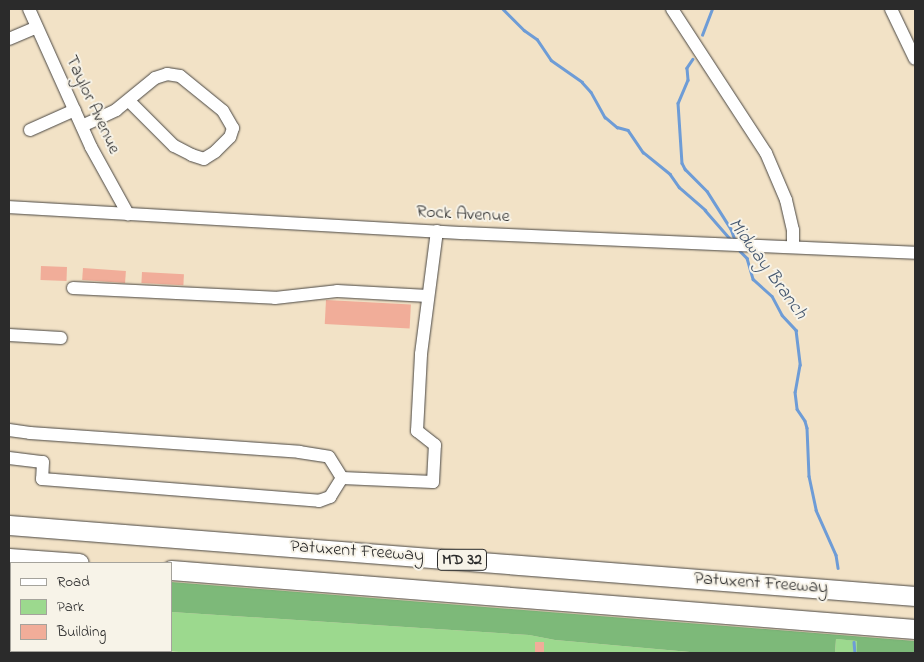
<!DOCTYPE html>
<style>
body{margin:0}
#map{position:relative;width:924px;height:662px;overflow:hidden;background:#f2e2c6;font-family:"Indie Flower",sans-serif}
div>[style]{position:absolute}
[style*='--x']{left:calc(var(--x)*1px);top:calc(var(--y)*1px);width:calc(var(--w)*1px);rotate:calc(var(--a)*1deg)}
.green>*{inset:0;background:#9cd98e}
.forest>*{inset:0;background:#7db979}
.stream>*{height:2.5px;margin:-1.25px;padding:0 1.25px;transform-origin:1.25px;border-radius:1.25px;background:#6e9cd6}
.building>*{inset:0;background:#f1ad99;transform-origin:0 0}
.roads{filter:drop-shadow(0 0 1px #494642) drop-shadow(0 0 1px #494642)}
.minor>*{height:12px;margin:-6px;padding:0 6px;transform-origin:6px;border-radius:6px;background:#fff}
.highway>*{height:19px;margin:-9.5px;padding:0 9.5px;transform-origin:9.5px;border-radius:9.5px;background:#fff}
span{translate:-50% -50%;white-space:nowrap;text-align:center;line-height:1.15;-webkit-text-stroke:4px #f7f3e8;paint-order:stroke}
.shield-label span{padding:1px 4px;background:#f7f3e8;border:1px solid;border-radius:4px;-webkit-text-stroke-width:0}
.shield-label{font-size:16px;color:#2b2b2b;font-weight:700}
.street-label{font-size:18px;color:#2b2b2b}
.water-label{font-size:19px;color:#46586f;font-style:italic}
.frame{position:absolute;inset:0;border:10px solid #2b2b2b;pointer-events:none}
.legend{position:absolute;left:10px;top:562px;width:162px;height:90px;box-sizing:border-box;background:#f7f3e8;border:1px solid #a5a39c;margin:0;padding:6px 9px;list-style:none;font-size:15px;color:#2b2b2b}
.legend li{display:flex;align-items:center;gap:10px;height:25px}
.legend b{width:25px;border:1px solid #a5a39c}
</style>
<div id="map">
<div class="green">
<i style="clip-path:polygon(171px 612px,529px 635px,555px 640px,701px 653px,196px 653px,162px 651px,9px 653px,9px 641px,11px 651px,171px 651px)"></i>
<i style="clip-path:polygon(836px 639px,858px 641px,857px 653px,835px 653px)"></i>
</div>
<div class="forest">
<i style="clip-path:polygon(171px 582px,915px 641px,915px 653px,857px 653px,857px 641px,836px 639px,835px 653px,701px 653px,555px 640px,529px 635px,171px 612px)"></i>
<i style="clip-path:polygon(9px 640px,11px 640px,11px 651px,196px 653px,9px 653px)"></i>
</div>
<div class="stream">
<i style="--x:503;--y:9;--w:30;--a:45"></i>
<i style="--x:524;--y:30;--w:16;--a:35"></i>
<i style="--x:537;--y:39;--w:25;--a:56"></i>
<i style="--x:551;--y:60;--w:38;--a:35"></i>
<i style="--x:582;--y:82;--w:13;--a:48"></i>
<i style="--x:591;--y:92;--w:29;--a:61"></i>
<i style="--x:605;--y:117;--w:16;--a:40"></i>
<i style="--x:617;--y:127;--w:11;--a:15"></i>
<i style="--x:628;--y:130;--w:27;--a:56"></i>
<i style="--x:643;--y:152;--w:35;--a:39"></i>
<i style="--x:670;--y:174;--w:16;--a:55"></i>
<i style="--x:679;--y:187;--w:35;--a:41"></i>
<i style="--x:705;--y:210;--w:41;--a:48.9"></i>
<i style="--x:702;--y:35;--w:28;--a:-69"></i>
<i style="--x:693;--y:59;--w:11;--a:124"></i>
<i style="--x:687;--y:68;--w:12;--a:85"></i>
<i style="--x:688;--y:80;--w:25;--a:113"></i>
<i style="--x:678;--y:103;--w:60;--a:86.2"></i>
<i style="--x:682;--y:163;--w:7;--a:63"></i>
<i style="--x:685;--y:169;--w:31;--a:45"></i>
<i style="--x:707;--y:191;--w:45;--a:57.7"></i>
<i style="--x:731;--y:229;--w:12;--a:70"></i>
<i style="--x:740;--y:251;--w:10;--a:45"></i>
<i style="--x:747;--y:258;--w:22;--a:74"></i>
<i style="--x:753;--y:279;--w:25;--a:42"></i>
<i style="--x:772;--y:296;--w:21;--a:62"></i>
<i style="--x:782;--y:315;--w:21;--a:47"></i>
<i style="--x:796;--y:330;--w:35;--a:83"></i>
<i style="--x:800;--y:365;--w:27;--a:100"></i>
<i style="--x:795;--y:392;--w:17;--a:83"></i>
<i style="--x:797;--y:409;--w:14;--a:56"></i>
<i style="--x:805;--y:421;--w:7;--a:74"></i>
<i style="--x:807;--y:428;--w:48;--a:87.6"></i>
<i style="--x:809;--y:476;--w:35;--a:78"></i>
<i style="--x:816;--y:510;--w:49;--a:66"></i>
<i style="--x:836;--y:555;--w:13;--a:81"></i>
<i style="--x:854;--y:642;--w:11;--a:85"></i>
</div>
<div class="building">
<i style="left:41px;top:266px;width:26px;height:14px;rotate:2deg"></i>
<i style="left:83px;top:268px;width:43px;height:12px;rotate:4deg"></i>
<i style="left:142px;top:272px;width:42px;height:11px;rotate:3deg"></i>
<i style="left:326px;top:300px;width:85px;height:24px;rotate:3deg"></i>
<i style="left:535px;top:642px;width:9px;height:11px"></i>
</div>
<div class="roads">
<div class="minor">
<i style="--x:29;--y:9;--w:151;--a:65.8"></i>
<i style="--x:91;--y:147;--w:77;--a:61.1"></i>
<i style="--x:672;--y:9;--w:172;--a:56.9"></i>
<i style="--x:766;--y:153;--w:51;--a:66.9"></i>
<i style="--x:786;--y:200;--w:31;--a:77"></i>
<i style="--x:793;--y:230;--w:17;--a:90"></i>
<i style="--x:891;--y:9;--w:55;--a:64.4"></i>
<i style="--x:9;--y:39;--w:30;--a:-23"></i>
<i style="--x:82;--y:126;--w:38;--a:-25"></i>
<i style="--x:116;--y:110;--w:50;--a:-39.4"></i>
<i style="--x:155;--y:78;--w:13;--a:-18"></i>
<i style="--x:167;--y:74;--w:13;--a:9"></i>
<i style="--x:180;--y:76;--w:55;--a:39.1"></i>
<i style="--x:223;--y:111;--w:20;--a:60"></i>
<i style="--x:233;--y:128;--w:9;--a:108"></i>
<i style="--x:230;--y:137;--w:21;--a:135"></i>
<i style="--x:215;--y:152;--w:13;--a:148"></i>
<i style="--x:204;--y:159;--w:13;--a:-162"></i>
<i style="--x:192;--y:155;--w:20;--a:-153"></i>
<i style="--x:174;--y:146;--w:64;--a:-135"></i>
<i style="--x:30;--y:130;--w:49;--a:-24"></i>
<i style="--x:9;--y:207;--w:455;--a:3.3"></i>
<i style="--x:463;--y:233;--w:452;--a:2.5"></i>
<i style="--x:73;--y:288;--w:202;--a:2.8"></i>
<i style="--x:275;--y:298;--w:62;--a:-6.4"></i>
<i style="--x:337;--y:291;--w:91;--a:3.1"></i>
<i style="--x:9;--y:335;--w:52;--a:3.3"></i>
<i style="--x:9;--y:430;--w:21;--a:8"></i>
<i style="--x:30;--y:433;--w:270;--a:4"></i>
<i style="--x:299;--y:452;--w:30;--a:9"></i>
<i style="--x:329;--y:457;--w:25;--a:58"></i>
<i style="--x:9;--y:458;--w:34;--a:7"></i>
<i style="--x:43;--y:462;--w:17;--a:93"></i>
<i style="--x:42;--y:479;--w:278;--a:4.5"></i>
<i style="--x:319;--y:501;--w:12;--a:-20"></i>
<i style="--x:330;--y:497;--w:22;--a:-58"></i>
<i style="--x:342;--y:478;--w:91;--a:2.5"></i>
<i style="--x:433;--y:482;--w:37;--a:-87"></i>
<i style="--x:435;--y:445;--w:23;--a:-142"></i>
<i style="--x:417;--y:431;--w:77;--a:-87"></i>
<i style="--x:421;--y:354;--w:124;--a:-82.6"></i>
</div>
<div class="highway">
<i style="--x:9;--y:525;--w:909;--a:4.48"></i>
<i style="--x:9;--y:558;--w:70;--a:4.1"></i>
<i style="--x:171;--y:570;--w:746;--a:4.53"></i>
</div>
</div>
<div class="shield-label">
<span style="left:462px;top:560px">MD 32</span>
</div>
<div class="street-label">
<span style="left:92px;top:105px;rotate:65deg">Taylor Avenue</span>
<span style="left:463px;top:215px;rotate:3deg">Rock Avenue</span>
<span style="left:357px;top:552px;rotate:4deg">Patuxent Freeway</span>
<span style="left:761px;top:584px;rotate:4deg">Patuxent Freeway</span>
</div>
<div class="water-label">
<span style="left:767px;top:269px;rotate:54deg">Midway Branch</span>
</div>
<div class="frame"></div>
<ul class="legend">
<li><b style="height:6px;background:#fff"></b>Road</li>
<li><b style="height:14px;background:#9cd98e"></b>Park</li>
<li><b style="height:14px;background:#f1ad99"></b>Building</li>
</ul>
</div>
